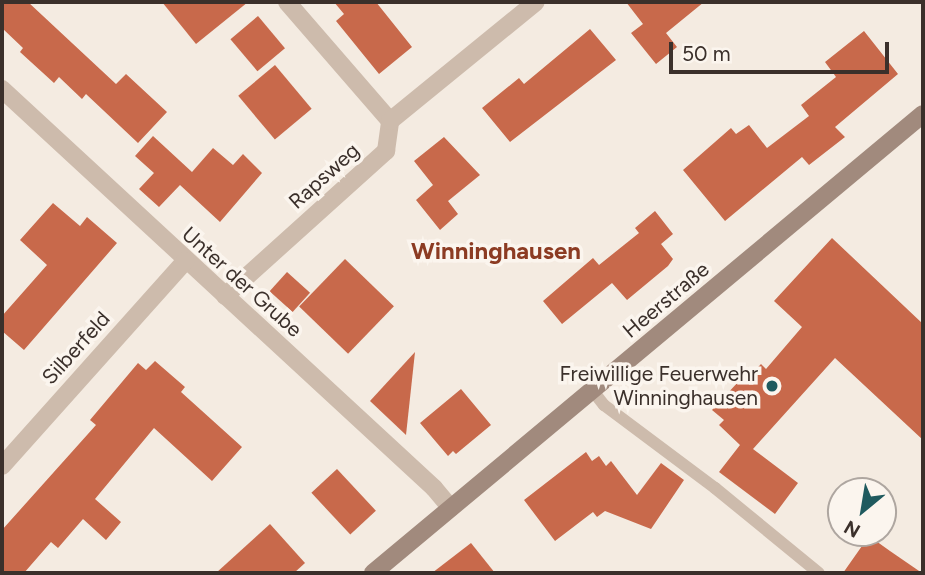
<!DOCTYPE html>
<meta charset="utf-8">
<style>
body{margin:0}
#map{position:relative;width:925px;height:575px;overflow:hidden;background:#f4ebe1;font-family:Figtree,sans-serif}
div>[style]{position:absolute}
[style*='--x']{left:calc(var(--x)*1px);top:calc(var(--y)*1px);width:calc(var(--w)*1px);rotate:calc(var(--a)*1deg)}
.building>*{inset:0;background:#c8694b;transform-origin:0 0}
.lane>*{height:12px;margin:-6px;padding:0 6px;transform-origin:6px;border-radius:6px;background:#cdbbac}
.street>*{height:18px;margin:-9px;padding:0 9px;transform-origin:9px;border-radius:9px;background:#cdbbac}
.secondary>*{height:18px;margin:-9px;padding:0 9px;transform-origin:9px;border-radius:9px;background:#a18a7d}
.dots>*{width:19px;height:19px;translate:-50% -50%;box-sizing:border-box;border:4px solid #fbf5ee;border-radius:50%}
span{translate:-50% -50%;white-space:nowrap;text-align:center;line-height:1.15;-webkit-text-stroke:7px #fbf5ee;paint-order:stroke}
.street-label{font-size:21px;color:#3b302b}
.poi-label{font-size:21px;color:#3b302b}
.right{translate:-100% -50%;text-align:right}
.quarter-label{font-size:24px;color:#8c3b22;font-weight:700}
.frame{position:absolute;inset:0;border:4px solid #3b302b;pointer-events:none}
.north{position:absolute;left:827px;top:477px;width:70px;height:70px;box-sizing:border-box;background:#fbf5ee;border:2px solid #aea6a0;border-radius:50%;rotate:210deg;font-size:19px;font-weight:700;line-height:28px;text-align:center;color:#3b302b}
.north::after{content:'';display:block;margin:auto;width:24px;height:32px;background:#1f5a5e;clip-path:polygon(50% 0,100% 100%,50% 72%,0 100%)}
.scale{position:absolute;left:669px;top:42px;width:220px;height:32px;box-sizing:border-box;border:4px solid #3b302b;border-top:0;padding-left:9px;font-size:21px;line-height:24px;white-space:nowrap;color:#3b302b;-webkit-text-stroke:5px #fbf5ee;paint-order:stroke}
</style>
<div id="map">
<div class="building">
<i style="clip-path:polygon(2px 2px,28px 2px,116px 84px,126px 74px,167px 112px,138px 143px,86px 94px,82px 99px,59px 77px,54px 83px,20px 52px,23px 48px,2px 28px)"></i>
<i style="clip-path:polygon(162px 2px,248px 2px,196px 44px)"></i>
<i style="clip-path:polygon(334px 2px,376px 2px,412px 47px,379px 74px,336px 21px,344px 14px)"></i>
<i style="clip-path:polygon(626px 2px,704px 2px,666px 33px,677px 47px,656px 64px,631px 33px,643px 24px)"></i>
<i style="left:258px;top:16px;width:42px;height:36px;rotate:50deg"></i>
<i style="clip-path:polygon(590px 29px,616px 60px,510px 142px,482px 108px,519px 78px,524px 84px)"></i>
<i style="clip-path:polygon(864px 31px,898px 74px,835px 127px,845px 137px,809px 165px,802px 157px,725px 221px,683px 170px,731px 128px,736px 134px,749px 125px,767px 148px,809px 116px,801px 105px,836px 77px,825px 62px)"></i>
<i style="left:275px;top:65px;width:57px;height:48px;rotate:50deg"></i>
<i style="clip-path:polygon(153px 136px,192px 172px,213px 148px,233px 165px,243px 154px,262px 173px,220px 222px,180px 185px,159px 207px,139px 189px,154px 173px,135px 156px)"></i>
<i style="clip-path:polygon(444px 137px,480px 175px,448px 201px,458px 214px,440px 230px,416px 200px,433px 185px,414px 161px)"></i>
<i style="clip-path:polygon(53px 203px,80px 226px,87px 217px,117px 243px,24px 350px,2px 331px,2px 316px,47px 265px,20px 240px)"></i>
<i style="clip-path:polygon(655px 211px,673px 234px,661px 244px,673px 259px,668px 266px,627px 300px,612px 283px,562px 324px,543px 301px,593px 258px,599px 265px,639px 233px,635px 228px)"></i>
<i style="clip-path:polygon(832px 238px,923px 324px,923px 440px,835px 358px,753px 449px,798px 483px,775px 514px,719px 472px,740px 445px,719px 425px,724px 420px,712px 410px,739px 381px,742px 384px,761px 364px,766px 369px,802px 327px,774px 301px)"></i>
<i style="left:345px;top:259px;width:68px;height:66px;rotate:44deg"></i>
<i style="left:287px;top:272px;width:31px;height:26px;rotate:42deg"></i>
<i style="clip-path:polygon(415px 352px,406px 435px,370px 401px)"></i>
<i style="clip-path:polygon(155px 361px,185px 387px,181px 392px,242px 447px,212px 481px,154px 428px,95px 499px,121px 522px,106px 540px,83px 519px,58px 548px,51px 542px,24px 573px,2px 573px,2px 530px,96px 425px,90px 420px,138px 363px,146px 370px)"></i>
<i style="clip-path:polygon(461px 389px,491px 425px,456px 454px,453px 451px,448px 456px,420px 423px)"></i>
<i style="clip-path:polygon(586px 452px,592px 461px,599px 456px,606px 466px,611px 461px,637px 495px,661px 463px,684px 480px,651px 529px,605px 511px,597px 517px,593px 512px,555px 541px,524px 500px)"></i>
<i style="left:337px;top:469px;width:57px;height:35px;rotate:47deg"></i>
<i style="clip-path:polygon(270px 524px,305px 563px,294px 573px,216px 573px)"></i>
<i style="clip-path:polygon(869px 536px,890px 551px,922px 573px,843px 573px)"></i>
<i style="clip-path:polygon(471px 543px,495px 573px,432px 573px)"></i>
</div>
<div class="lane">
<i style="--x:593;--y:391;--w:18;--a:52"></i>
<i style="--x:604;--y:405;--w:139;--a:36.8"></i>
<i style="--x:715;--y:488;--w:134;--a:39.3"></i>
</div>
<div class="street">
<i style="--x:287;--y:2;--w:157;--a:49.1"></i>
<i style="--x:2;--y:89;--w:588;--a:42.73"></i>
<i style="--x:434;--y:488;--w:26;--a:50"></i>
<i style="--x:225;--y:296;--w:217;--a:-42"></i>
<i style="--x:386;--y:151;--w:30;--a:-82"></i>
<i style="--x:390;--y:121;--w:188;--a:-39.2"></i>
<i style="--x:2;--y:466;--w:275;--a:-48.2"></i>
</div>
<div class="secondary">
<i style="--x:373;--y:573;--w:716;--a:-39.85"></i>
</div>
<div class="dots">
<i style="left:772px;top:386px;background:#1f5a5e"></i>
</div>
<div class="street-label">
<span style="left:324px;top:176px;rotate:-42deg">Rapsweg</span>
<span style="left:242px;top:282px;rotate:42deg">Unter der Grube</span>
<span style="left:666px;top:300px;rotate:-40deg">Heerstraße</span>
<span style="left:76px;top:348px;rotate:-48deg">Silberfeld</span>
</div>
<div class="poi-label">
<span class="right" style="left:758px;top:386px">Freiwillige Feuerwehr<br>Winninghausen</span>
</div>
<div class="quarter-label">
<span style="left:496px;top:251px">Winninghausen</span>
</div>
<div class="frame"></div>
<div class="north">N</div>
<div class="scale">50 m</div>
</div>
